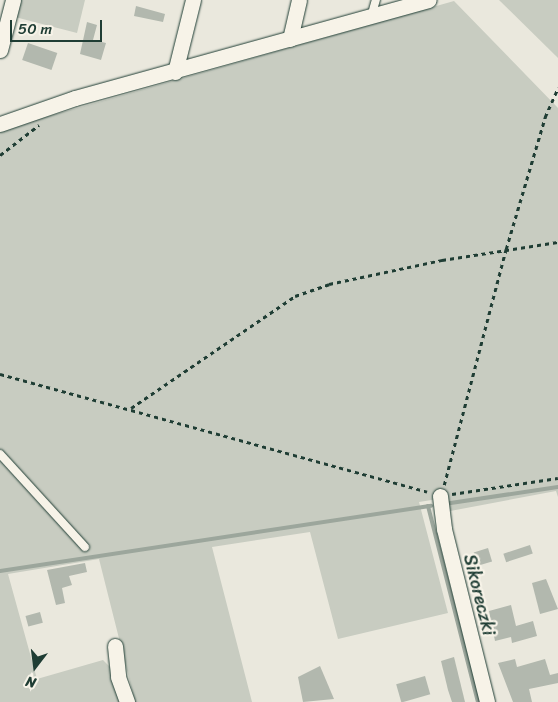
<!DOCTYPE html>
<style>
body{margin:0}
#map{position:relative;width:558px;height:702px;overflow:hidden;background:#eae8dd;font-family:Sriracha,sans-serif}
div>[style]{position:absolute}
[style*='--x']{left:calc(var(--x)*1px);top:calc(var(--y)*1px);width:calc(var(--w)*1px);rotate:calc(var(--a)*1deg)}
.green>*{inset:0;background:#c8ccc1}
.stream>*{height:4px;margin:-2px;padding:0 2px;transform-origin:2px;border-radius:2px;background:#9ca69c}
.building>*{inset:0;background:#b2b8ae;transform-origin:0 0}
.path>*{height:2.5px;margin-top:-1.25px;transform-origin:0;background:repeating-linear-gradient(90deg,#1f3d34 0 4px,transparent 0 8px)}
.roads{filter:drop-shadow(0 0 1px #1f3d34) drop-shadow(0 0 1px #1f3d34)}
.service>*{height:8px;margin:-4px;padding:0 4px;transform-origin:4px;border-radius:4px;background:#f7f3e8}
.minor>*{height:15px;margin:-7.5px;padding:0 7.5px;transform-origin:7.5px;border-radius:7.5px;background:#f7f3e8}
span{translate:-50% -50%;white-space:nowrap;text-align:center;line-height:1.15;-webkit-text-stroke:4.5px #f7f3e8;paint-order:stroke}
.street-label{font-size:18px;color:#1f3d34}
.north{position:absolute;left:10px;top:642px;width:50px;height:50px;-webkit-text-stroke:4px #f7f3e8;paint-order:stroke;rotate:195deg;font-size:14px;font-weight:700;line-height:20px;text-align:center;color:#1f3d34}
.north::after{content:'';display:block;margin:auto;width:18px;height:22px;background:#1f3d34;clip-path:polygon(50% 0,100% 100%,50% 72%,0 100%)}
.scale{position:absolute;left:10px;top:20px;width:92px;height:22px;box-sizing:border-box;border:2px solid #1f3d34;border-top:0;padding-left:6px;font-size:15px;line-height:18px;white-space:nowrap;color:#1f3d34;-webkit-text-stroke:4px #f7f3e8;paint-order:stroke}
</style>
<div id="map">
<div class="green">
<i style="clip-path:polygon(20px 0,85px 0,77px 33px,15px 17px)"></i>
<i style="clip-path:polygon(499px 0,558px 0,558px 58px)"></i>
<i style="clip-path:polygon(454px 1px,558px 108px,558px 497px,556px 491px,445px 512px,444px 498px,419px 502px,448px 613px,338px 639px,310px 532px,212px 547px,252px 702px,135px 702px,99px 559px,8px 574px,37px 679px,103px 660px,110px 667px,122px 702px,0 702px,0 130px)"></i>
</div>
<div class="stream">
<i style="--x:444;--y:504;--w:115;--a:-8.5"></i>
<i style="--x:428;--y:506;--w:202;--a:75.7"></i>
<i style="--x:0;--y:571;--w:436;--a:-8.6"></i>
</div>
<div class="building">
<i style="clip-path:polygon(136px 6px,165px 14px,163px 22px,134px 16px)"></i>
<i style="clip-path:polygon(87px 22px,97px 25px,93px 40px,106px 43px,101px 60px,80px 54px)"></i>
<i style="left:28px;top:43px;width:31px;height:18px;rotate:19deg"></i>
<i style="left:530px;top:545px;width:9px;height:28px;rotate:72deg"></i>
<i style="left:488px;top:548px;width:14px;height:15px;rotate:73deg"></i>
<i style="clip-path:polygon(85px 563px,87px 572px,69px 576px,72px 585px,62px 588px,65px 603px,56px 605px,47px 570px)"></i>
<i style="clip-path:polygon(546px 579px,558px 609px,540px 614px,532px 583px)"></i>
<i style="clip-path:polygon(511px 605px,516px 626px,533px 621px,537px 636px,512px 643px,511px 637px,495px 641px,489px 611px)"></i>
<i style="left:40px;top:612px;width:11px;height:15px;rotate:75deg"></i>
<i style="clip-path:polygon(454px 657px,465px 702px,452px 702px,448px 690px,441px 661px)"></i>
<i style="clip-path:polygon(515px 659px,517px 667px,545px 659px,550px 675px,558px 673px,558px 683px,529px 689px,532px 702px,513px 702px,498px 663px)"></i>
<i style="clip-path:polygon(320px 666px,334px 699px,303px 702px,298px 677px)"></i>
<i style="left:425px;top:676px;width:19px;height:30px;rotate:74deg"></i>
</div>
<div class="path">
<i style="--x:0;--y:155;--w:49;--a:-37.6"></i>
<i style="--x:0;--y:374;--w:443;--a:15.4"></i>
<i style="--x:131;--y:408;--w:199;--a:-34.3"></i>
<i style="--x:295;--y:296;--w:36;--a:-19"></i>
<i style="--x:329;--y:284;--w:116;--a:-12"></i>
<i style="--x:442;--y:260;--w:117;--a:-8.8"></i>
<i style="--x:444;--y:485;--w:244;--a:-75.3"></i>
<i style="--x:506;--y:249;--w:138;--a:-73.5"></i>
<i style="--x:545;--y:117;--w:32;--a:-66"></i>
<i style="--x:452;--y:494;--w:107;--a:-8.6"></i>
</div>
<div class="roads">
<div class="service">
<i style="--x:371;--y:17;--w:18;--a:-74"></i>
<i style="--x:0;--y:454;--w:126;--a:47.6"></i>
</div>
<div class="minor">
<i style="--x:290;--y:39;--w:40;--a:-77"></i>
<i style="--x:0;--y:50;--w:52;--a:-75.4"></i>
<i style="--x:175;--y:72;--w:74;--a:-76"></i>
<i style="--x:0;--y:124;--w:79;--a:-19.1"></i>
<i style="--x:75;--y:98;--w:367;--a:-15.5"></i>
<i style="--x:440;--y:496;--w:33;--a:83"></i>
<i style="--x:444;--y:529;--w:178;--a:76"></i>
<i style="--x:115;--y:646;--w:31;--a:84"></i>
<i style="--x:118;--y:677;--w:27;--a:70"></i>
</div>
</div>
<div class="street-label">
<span style="left:479px;top:595px;rotate:76deg">Sikoreczki</span>
</div>
<div class="north">N</div>
<div class="scale">50 m</div>
</div>
